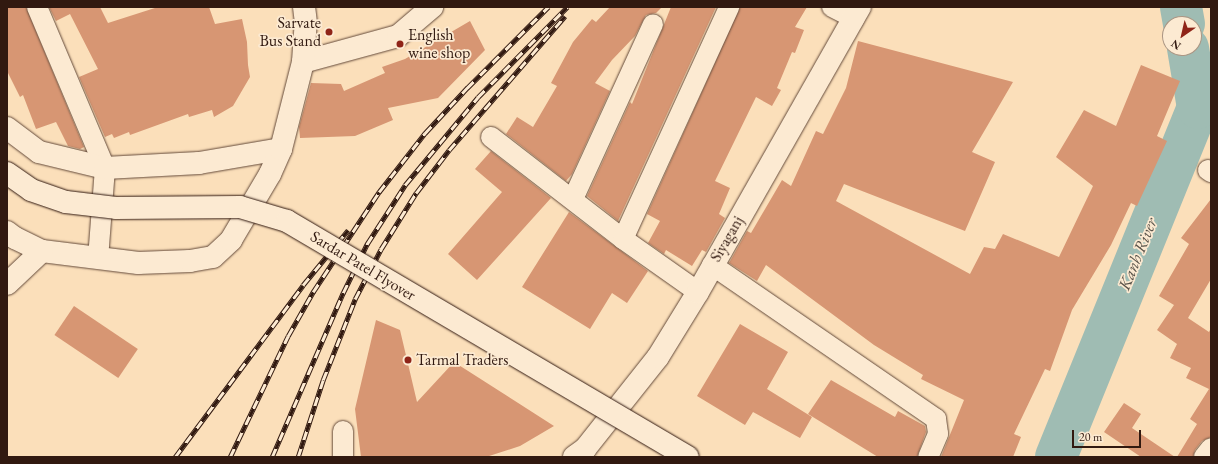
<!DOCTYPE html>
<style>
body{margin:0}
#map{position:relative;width:1218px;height:464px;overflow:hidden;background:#fbdfba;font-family:"EB Garamond",serif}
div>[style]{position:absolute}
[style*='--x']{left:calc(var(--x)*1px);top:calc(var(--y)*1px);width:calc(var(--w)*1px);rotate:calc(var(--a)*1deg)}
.river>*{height:42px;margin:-21px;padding:0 21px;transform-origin:21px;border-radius:21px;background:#9fbcb3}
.building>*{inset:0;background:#d79673;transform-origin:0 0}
.roads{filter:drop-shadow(0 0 1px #644a3a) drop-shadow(0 0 1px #644a3a)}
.street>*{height:20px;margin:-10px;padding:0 10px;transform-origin:10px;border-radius:10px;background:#fcead2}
.secondary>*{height:22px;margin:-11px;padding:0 11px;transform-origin:11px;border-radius:11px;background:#fcead2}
.rail>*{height:4.5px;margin-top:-2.25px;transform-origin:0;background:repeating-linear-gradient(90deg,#fcead2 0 9px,#311910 0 18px);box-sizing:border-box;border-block:1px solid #311910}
.bridges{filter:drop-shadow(0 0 1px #311910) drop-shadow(0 0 1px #311910)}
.secondary-bridge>*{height:22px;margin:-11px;padding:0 11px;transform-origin:11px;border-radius:11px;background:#fcead2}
.dots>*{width:11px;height:11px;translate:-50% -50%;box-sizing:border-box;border:2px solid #fcead2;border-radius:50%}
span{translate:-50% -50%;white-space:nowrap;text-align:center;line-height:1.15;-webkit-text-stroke:3.5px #fcead2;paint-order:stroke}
.poi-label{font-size:16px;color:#311910}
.right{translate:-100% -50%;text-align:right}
.left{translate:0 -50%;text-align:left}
.street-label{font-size:16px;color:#311910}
.water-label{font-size:17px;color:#585249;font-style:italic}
.frame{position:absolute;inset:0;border:8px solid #311910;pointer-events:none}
.north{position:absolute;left:1162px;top:16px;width:40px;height:40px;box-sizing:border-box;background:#fcead2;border:1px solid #ab9684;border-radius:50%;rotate:214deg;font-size:11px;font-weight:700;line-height:16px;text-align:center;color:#311910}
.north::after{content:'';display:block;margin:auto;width:14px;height:18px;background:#8f2418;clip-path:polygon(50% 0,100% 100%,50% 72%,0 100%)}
.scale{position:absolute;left:1072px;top:430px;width:69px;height:18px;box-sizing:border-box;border:2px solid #311910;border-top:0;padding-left:5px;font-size:12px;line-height:14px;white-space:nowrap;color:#311910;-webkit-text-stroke:3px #fcead2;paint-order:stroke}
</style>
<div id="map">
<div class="river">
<i style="--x:1181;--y:7;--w:17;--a:80"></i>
<i style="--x:1056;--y:457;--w:377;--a:-67.9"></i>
<i style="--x:1198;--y:108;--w:61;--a:-99.5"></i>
</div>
<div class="building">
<i style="clip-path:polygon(7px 7px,26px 7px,84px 147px,80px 149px,68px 146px,56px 122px,36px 129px,23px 95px,20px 97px,7px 71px)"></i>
<i style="clip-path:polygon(49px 7px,100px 7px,108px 23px,158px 7px,209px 7px,215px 24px,242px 19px,247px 42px,248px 65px,250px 77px,233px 106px,214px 117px,212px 110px,189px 117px,188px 114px,130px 135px,129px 132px,114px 138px,112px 134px,105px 137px,79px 77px,98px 69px,70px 14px,56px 21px)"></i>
<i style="clip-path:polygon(610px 7px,662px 7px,656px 13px,646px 15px,635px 36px,612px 60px,595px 83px,610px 91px,572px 174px,566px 181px,506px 134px,517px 117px,533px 127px,557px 86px,551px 83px,573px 42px,592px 19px,596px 22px)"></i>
<i style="clip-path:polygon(671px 7px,716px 7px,618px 221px,587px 196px,630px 102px,632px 104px)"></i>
<i style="clip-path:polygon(740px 7px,807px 7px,795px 27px,804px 30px,795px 53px,792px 52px,777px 88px,781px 90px,772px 106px,756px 97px,715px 181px,730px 188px,719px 214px,725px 218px,706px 252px,702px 250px,692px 266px,666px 250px,664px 254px,648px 243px,660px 221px,647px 214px)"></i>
<i style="clip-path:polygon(470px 21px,485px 50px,438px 98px,388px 108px,393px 120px,355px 136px,300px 138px,299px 127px,311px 83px,341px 84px,344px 91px,385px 73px,382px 67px,405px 59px)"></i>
<i style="clip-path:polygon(858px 41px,1013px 82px,972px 152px,995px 162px,965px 231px,844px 184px,836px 201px,970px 274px,984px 247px,995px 249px,1003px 234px,1059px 257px,1093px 186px,1056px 157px,1084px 110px,1116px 126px,1141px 65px,1180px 81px,1157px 136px,1167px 141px,1137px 206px,1131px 203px,1111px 245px,1072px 310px,1050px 371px,1045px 369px,1014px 434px,1021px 437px,1013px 457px,941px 457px,964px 400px,921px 379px,923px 375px,874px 345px,766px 265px,757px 281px,729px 263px,747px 231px,751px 233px,782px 180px,791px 186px,816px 131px,823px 134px,846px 88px)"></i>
<i style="clip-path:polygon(491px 151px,551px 198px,477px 280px,448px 254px,502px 192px,475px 169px)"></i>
<i style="clip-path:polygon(1211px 199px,1211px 279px,1188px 318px,1209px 332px,1211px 328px,1211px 437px,1202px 441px,1195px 450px,1193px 457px,1177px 457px,1197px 424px,1190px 419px,1209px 389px,1186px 378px,1191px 368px,1170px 358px,1177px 344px,1157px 330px,1174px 305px,1159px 296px,1189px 244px,1181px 238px)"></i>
<i style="clip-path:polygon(569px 212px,648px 271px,627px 303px,612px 293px,590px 329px,522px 287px)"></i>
<i style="left:74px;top:306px;width:77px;height:35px;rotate:34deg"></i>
<i style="clip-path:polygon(376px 320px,400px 330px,417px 402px,454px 362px,554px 426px,520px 446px,486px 457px,361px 457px,355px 409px)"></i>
<i style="clip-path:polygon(740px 324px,788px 352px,767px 389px,812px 417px,800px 438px,753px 412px,745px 425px,697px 396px)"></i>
<i style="clip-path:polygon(831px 380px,895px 417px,898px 411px,925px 426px,926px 432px,917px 457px,878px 457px,808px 414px)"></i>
<i style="clip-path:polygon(1124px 403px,1141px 414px,1132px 428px,1175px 457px,1141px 457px,1104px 432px)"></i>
</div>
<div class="roads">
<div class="street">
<i style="--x:37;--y:7;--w:175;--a:67.1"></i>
<i style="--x:105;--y:168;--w:90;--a:94.4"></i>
<i style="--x:832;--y:7;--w:25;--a:27"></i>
<i style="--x:491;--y:137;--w:167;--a:37.7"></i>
<i style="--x:623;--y:239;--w:92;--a:35.2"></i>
<i style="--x:1208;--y:170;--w:4;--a:34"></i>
<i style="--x:573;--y:199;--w:192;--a:-65.4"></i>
<i style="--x:623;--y:239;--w:255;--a:-65.4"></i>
<i style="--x:712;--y:265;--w:272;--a:34.5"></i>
<i style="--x:936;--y:419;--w:15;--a:82"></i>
<i style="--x:938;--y:434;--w:25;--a:113"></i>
<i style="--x:343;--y:431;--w:26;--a:90"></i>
<i style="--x:1204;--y:457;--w:11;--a:-52"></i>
</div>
<div class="secondary">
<i style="--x:303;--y:62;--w:98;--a:-15.3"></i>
<i style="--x:398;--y:36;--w:45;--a:-40.5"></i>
<i style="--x:7;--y:128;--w:40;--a:37"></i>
<i style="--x:39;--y:152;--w:68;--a:13.6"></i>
<i style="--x:105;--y:168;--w:94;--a:-3"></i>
<i style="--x:199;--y:163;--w:83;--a:-9.7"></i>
<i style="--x:7;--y:232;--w:10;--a:37"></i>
<i style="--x:15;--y:238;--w:30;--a:26"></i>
<i style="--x:42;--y:251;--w:97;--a:7.1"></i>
<i style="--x:138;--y:263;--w:52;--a:-2.2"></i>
<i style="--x:190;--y:261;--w:23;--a:-10"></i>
<i style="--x:213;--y:257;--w:25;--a:-43"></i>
<i style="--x:231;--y:240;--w:77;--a:-59.4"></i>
<i style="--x:270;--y:174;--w:27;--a:-66"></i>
<i style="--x:281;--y:149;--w:90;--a:-75.8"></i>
<i style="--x:303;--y:62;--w:39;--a:-86"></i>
<i style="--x:306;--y:23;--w:16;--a:-97"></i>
<i style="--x:7;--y:284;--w:48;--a:-43.3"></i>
<i style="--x:574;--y:457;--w:14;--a:-36"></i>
<i style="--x:585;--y:449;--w:117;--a:-51.6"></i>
<i style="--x:658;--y:357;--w:76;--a:-58.4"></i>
<i style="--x:698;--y:292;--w:328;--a:-60.4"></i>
</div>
</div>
<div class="rail">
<i style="--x:175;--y:457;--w:214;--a:-53.3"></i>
<i style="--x:303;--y:285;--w:71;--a:-50.7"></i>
<i style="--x:230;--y:457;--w:134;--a:-64.4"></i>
<i style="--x:288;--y:336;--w:51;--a:-60.4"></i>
<i style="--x:313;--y:292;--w:120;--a:-56.6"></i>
<i style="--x:379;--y:192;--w:75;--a:-52.1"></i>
<i style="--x:425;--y:133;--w:62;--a:-47"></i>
<i style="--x:467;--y:88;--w:115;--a:-45"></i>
<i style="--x:272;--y:457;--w:179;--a:-66.6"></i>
<i style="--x:343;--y:293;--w:55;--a:-63.9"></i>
<i style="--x:367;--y:244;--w:70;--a:-57.2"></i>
<i style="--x:405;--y:185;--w:114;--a:-50.3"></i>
<i style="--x:478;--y:97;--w:127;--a:-45.3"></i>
<i style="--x:298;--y:457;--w:81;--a:-72"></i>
<i style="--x:323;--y:380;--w:87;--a:-68.4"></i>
<i style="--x:355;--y:299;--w:56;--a:-62.5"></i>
<i style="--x:381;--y:249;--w:66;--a:-58"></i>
<i style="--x:416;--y:193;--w:54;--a:-52.5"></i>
<i style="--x:449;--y:150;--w:177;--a:-49.1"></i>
</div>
<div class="bridges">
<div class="secondary-bridge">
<i style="--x:7;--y:173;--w:29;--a:35"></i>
<i style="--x:31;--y:190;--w:37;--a:19"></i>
<i style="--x:66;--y:202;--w:50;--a:6.8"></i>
<i style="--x:116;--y:208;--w:124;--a:-0.5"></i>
<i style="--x:240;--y:207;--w:49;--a:16.6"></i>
<i style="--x:287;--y:221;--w:465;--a:30.5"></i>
</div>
</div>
<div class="dots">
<i style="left:329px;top:32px;background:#8f2418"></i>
<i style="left:400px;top:44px;background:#8f2418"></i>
<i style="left:408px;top:360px;background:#8f2418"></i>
</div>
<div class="poi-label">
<span class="right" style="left:321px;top:32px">Sarvate<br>Bus Stand</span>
<span class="left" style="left:408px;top:44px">English<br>wine shop</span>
<span class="left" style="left:416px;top:360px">Tarmal Traders</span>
</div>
<div class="street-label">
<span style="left:727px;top:239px;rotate:-60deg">Siyaganj</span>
<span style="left:363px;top:266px;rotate:31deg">Sardar Patel Flyover</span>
</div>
<div class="water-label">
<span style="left:1138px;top:254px;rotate:-68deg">Kanh River</span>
</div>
<div class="frame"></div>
<div class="north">N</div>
<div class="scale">20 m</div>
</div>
